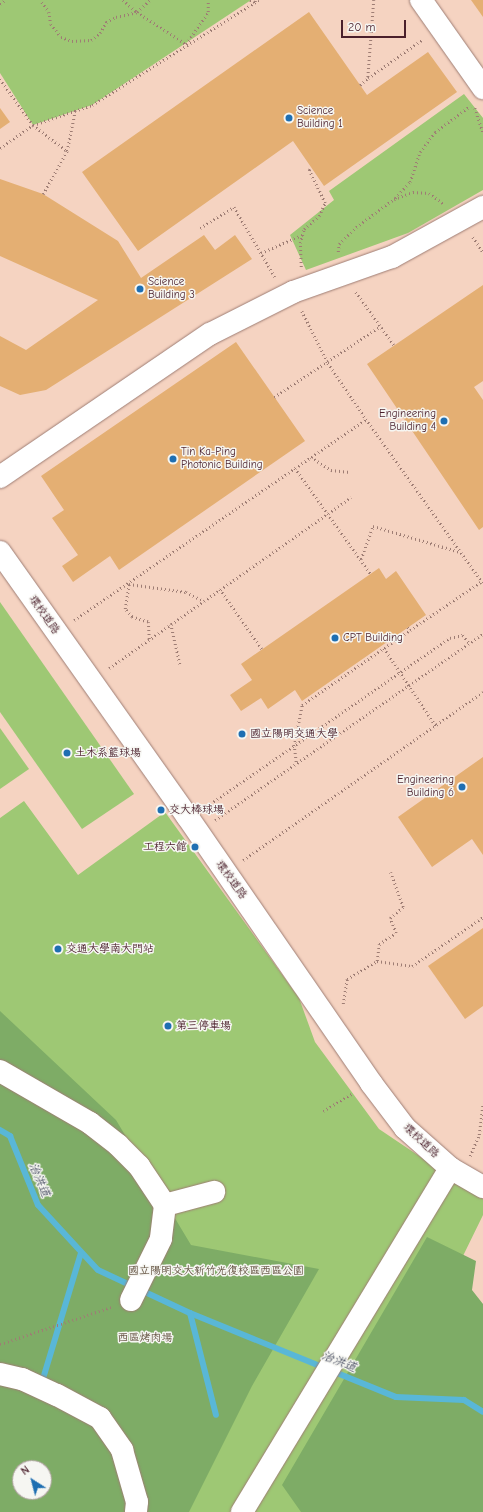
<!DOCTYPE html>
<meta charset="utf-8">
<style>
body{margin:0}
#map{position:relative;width:483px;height:1512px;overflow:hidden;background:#f3dbbc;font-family:"Comic Neue","LXGW WenKai TC",sans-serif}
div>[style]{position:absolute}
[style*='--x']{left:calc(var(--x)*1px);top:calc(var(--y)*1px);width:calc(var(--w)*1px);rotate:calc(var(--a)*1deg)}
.built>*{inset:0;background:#f5d3c1}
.green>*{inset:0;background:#9ec874}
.forest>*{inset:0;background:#7eac66}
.stream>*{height:6px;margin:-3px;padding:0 3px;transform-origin:3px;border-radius:3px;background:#59b7d7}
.building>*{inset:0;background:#e4af73}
.path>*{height:2.5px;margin-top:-1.25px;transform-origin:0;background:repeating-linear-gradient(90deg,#9e7d74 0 1px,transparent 0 4px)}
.roads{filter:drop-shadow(0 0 1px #9e7d74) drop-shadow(0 0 1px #9e7d74)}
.minor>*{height:22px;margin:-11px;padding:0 11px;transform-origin:11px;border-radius:11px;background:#fff}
.dots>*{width:11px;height:11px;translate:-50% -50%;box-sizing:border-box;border:2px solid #f6f6f2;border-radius:50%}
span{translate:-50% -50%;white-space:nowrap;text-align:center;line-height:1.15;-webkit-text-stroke:3px #f6f6f2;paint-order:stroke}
.poi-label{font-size:11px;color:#4a1f2b}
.left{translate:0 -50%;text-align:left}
.right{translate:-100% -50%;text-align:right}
.street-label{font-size:11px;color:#4a1f2b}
.park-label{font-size:11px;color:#635241}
.water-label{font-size:12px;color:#4f5467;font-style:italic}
.north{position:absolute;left:12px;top:1460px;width:40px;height:40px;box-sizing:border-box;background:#f6f6f2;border:1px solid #b1a0a2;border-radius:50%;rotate:324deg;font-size:11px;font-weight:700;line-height:16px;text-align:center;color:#4a1f2b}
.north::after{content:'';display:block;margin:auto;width:14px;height:18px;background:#1f6fb2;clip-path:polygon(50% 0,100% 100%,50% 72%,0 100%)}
.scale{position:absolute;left:341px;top:20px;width:65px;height:18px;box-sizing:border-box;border:2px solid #4a1f2b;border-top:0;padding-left:5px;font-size:12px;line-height:14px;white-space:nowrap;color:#4a1f2b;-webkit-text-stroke:3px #f6f6f2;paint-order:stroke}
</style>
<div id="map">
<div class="built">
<i style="clip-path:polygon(evenodd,0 0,483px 0,483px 1512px,0 1512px,0 0,20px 1468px,44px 1468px,44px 1492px,20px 1492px,20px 1468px)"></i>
</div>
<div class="green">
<i style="clip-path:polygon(0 0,251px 0,92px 105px,33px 125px,0 73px)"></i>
<i style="clip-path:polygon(464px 94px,483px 118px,483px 190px,408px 233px,306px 270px,290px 235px,334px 200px,329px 191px)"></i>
<i style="clip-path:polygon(0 602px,134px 794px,82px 829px,0 712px)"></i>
<i style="clip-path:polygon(0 728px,29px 769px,0 789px)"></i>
<i style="clip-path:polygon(evenodd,24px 801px,78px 875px,165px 812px,299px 998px,315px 1042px,379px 1129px,483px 1199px,483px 1215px,338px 1512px,0 1512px,0 818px,24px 801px,20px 1468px,44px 1468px,44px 1492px,20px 1492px,20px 1468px)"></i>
</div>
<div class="forest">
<i style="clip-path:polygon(evenodd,0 1011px,116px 1120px,191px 1245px,319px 1269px,252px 1386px,189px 1512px,0 1512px,0 1011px,20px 1468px,44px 1468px,44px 1492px,20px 1492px,20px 1468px)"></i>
<i style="clip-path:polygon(427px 1237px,476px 1261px,472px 1290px,483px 1304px,483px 1512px,301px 1512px,282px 1485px)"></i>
</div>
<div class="stream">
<i style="--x:0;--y:1130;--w:12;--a:31"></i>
<i style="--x:10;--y:1136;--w:74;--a:67.9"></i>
<i style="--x:38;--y:1205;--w:88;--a:47.3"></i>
<i style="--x:98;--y:1270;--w:102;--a:25.1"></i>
<i style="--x:190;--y:1313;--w:222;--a:22.2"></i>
<i style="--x:396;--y:1397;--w:68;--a:2.5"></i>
<i style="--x:464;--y:1400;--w:22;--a:32"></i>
<i style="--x:190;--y:1313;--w:105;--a:75.7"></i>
<i style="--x:42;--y:1382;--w:135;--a:-73.2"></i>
</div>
<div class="building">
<i style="clip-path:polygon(471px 0,483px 0,483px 17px)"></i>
<i style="clip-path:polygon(309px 12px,367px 95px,428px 52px,457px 92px,324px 186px,293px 141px,138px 251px,82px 172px)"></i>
<i style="clip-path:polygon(0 108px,10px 122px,0 129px)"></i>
<i style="clip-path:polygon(0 179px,43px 194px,118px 241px,141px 278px,204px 235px,215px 250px,235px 235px,252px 259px,46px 390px,20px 395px,0 386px,0 336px,26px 350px,98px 300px,0 256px)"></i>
<i style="clip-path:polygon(483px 285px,483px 381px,474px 387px,483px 400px,483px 527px,479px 530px,367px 364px)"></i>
<i style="clip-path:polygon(236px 342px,305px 441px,119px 570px,110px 556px,73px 582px,62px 566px,78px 555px,52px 518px,64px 510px,41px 476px)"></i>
<i style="clip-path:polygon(379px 568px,386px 579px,396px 571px,426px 615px,302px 701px,295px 690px,268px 709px,261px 698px,241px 711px,230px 695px,252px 680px,241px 664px)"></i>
<i style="clip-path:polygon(483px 757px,483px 855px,472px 839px,432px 867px,398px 817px)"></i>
<i style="clip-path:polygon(483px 928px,483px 1006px,465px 1019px,428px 966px)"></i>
</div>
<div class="path">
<i style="--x:123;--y:0;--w:18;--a:41"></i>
<i style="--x:137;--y:12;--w:59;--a:33.1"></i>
<i style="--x:186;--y:44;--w:39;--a:-55"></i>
<i style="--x:208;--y:12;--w:12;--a:-90"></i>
<i style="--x:250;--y:0;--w:5;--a:22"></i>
<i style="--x:255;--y:2;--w:2;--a:-90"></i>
<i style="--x:374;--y:0;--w:78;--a:94.4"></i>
<i style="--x:368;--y:78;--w:67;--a:-35.3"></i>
<i style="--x:42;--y:2;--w:12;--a:55"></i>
<i style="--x:49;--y:12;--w:12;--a:81"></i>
<i style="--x:51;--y:24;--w:16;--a:52"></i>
<i style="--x:61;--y:37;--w:12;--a:20"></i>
<i style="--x:72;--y:41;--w:19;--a:-3"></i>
<i style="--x:91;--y:40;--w:11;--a:-38"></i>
<i style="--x:100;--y:33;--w:13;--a:-61"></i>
<i style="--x:106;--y:22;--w:11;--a:-27"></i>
<i style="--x:116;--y:17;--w:22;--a:-13"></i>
<i style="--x:137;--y:12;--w:18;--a:-43"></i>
<i style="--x:0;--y:4;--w:6;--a:-39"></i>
<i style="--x:0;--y:79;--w:57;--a:54.3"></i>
<i style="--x:33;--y:125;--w:43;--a:37.4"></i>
<i style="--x:360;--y:85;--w:11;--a:-41"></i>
<i style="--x:475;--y:108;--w:25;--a:72"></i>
<i style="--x:0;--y:148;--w:40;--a:-34.9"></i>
<i style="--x:33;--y:125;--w:62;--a:-18.7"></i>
<i style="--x:92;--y:105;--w:197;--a:-32.2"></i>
<i style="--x:43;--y:194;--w:49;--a:-60.8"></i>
<i style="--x:67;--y:151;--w:41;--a:-78.7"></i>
<i style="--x:395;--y:198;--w:22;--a:-47"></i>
<i style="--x:410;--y:182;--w:32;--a:-72"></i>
<i style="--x:420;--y:152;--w:25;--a:-53"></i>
<i style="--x:435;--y:132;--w:44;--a:-36.6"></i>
<i style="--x:200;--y:228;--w:40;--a:-32"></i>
<i style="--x:234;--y:207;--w:81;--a:59.6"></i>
<i style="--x:473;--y:237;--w:18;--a:56"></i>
<i style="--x:338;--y:252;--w:8;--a:-83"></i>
<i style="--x:339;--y:244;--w:24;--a:-45"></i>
<i style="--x:356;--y:227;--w:47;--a:-36.4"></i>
<i style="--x:394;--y:199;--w:20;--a:-20"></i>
<i style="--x:413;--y:192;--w:16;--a:4"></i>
<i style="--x:429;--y:193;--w:19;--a:36"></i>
<i style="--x:261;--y:253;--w:45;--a:-23.7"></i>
<i style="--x:301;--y:267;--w:24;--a:-92"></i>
<i style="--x:300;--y:243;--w:15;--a:-74"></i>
<i style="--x:304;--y:229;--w:20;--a:-41"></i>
<i style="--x:319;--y:216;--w:14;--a:-65"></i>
<i style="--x:325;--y:203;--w:37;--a:-116"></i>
<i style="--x:309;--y:170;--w:3;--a:-45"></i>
<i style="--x:356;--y:292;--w:65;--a:54.4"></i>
<i style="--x:302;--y:311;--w:58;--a:63.4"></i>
<i style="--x:328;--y:363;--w:68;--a:55.8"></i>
<i style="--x:274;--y:397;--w:128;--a:-33.6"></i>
<i style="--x:311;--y:457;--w:24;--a:33"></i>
<i style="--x:331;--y:470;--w:19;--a:6"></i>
<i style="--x:295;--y:468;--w:130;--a:54.4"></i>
<i style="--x:361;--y:559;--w:35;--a:-70"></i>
<i style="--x:373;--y:526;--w:91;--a:16.6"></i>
<i style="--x:220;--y:589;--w:73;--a:55"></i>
<i style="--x:74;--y:620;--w:354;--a:-34.5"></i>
<i style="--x:366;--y:419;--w:201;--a:54.5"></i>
<i style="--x:171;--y:624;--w:41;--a:77.3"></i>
<i style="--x:408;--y:627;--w:4;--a:56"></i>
<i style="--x:410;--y:630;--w:87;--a:-34.2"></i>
<i style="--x:149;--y:639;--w:17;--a:-93"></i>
<i style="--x:148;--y:622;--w:17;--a:-163"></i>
<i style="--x:132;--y:617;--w:11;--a:-131"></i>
<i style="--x:125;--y:609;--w:25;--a:-81"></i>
<i style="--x:129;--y:584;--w:58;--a:8"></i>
<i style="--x:186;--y:592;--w:20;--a:27"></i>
<i style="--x:384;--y:648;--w:94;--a:56.3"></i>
<i style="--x:109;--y:668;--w:296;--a:-35.2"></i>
<i style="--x:296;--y:762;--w:16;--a:-97"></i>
<i style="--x:294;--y:746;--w:42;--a:-79"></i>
<i style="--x:302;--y:705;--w:131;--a:-34.8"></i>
<i style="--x:207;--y:806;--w:295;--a:-34.7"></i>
<i style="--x:450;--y:638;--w:13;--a:-13"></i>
<i style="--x:463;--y:635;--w:10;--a:53"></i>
<i style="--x:215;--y:820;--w:326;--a:-34.8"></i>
<i style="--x:243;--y:860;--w:293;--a:-35"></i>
<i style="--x:377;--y:961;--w:35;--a:8"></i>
<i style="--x:412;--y:966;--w:86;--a:-34.6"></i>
<i style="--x:343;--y:1004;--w:25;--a:-81"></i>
<i style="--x:347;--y:979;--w:35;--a:-31"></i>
<i style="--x:377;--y:961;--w:17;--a:-83"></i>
<i style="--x:379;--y:944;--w:20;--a:-33"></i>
<i style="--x:396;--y:933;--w:16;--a:-112"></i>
<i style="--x:390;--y:918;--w:17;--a:-40"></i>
<i style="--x:403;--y:907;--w:37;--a:-110"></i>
<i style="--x:323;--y:1111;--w:35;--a:-31"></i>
<i style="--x:470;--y:1156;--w:23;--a:-67"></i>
<i style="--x:479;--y:1135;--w:31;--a:-83"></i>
<i style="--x:0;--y:1344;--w:117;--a:-18.4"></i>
</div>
<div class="roads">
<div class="minor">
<i style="--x:421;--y:0;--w:108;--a:54.8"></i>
<i style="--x:0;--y:477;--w:254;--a:-34.3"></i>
<i style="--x:210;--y:334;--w:93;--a:-26.8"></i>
<i style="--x:293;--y:292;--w:105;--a:-19.5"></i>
<i style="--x:392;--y:257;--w:104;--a:-28.8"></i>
<i style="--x:0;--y:552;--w:324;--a:54.7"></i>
<i style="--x:187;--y:816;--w:324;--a:55.4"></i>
<i style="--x:371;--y:1083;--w:56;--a:52.9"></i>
<i style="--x:405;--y:1128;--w:60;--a:41.6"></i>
<i style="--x:450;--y:1168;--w:38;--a:30"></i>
<i style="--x:0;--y:1071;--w:104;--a:30"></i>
<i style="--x:90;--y:1123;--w:36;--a:38"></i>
<i style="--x:118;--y:1145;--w:30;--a:45"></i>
<i style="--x:139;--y:1166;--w:47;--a:56.3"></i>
<i style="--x:165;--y:1205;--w:34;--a:97"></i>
<i style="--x:161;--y:1239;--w:68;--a:116.2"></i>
<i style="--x:165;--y:1205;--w:51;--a:-14.9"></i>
<i style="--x:0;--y:1374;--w:23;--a:13"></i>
<i style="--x:22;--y:1379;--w:38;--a:25"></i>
<i style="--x:57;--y:1395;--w:49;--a:28.1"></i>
<i style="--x:100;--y:1418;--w:39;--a:55"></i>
<i style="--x:122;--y:1450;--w:54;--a:73.9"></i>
<i style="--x:137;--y:1502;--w:10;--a:96"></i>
<i style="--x:242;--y:1512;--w:402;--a:-58.8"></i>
</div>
</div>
<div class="dots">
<i style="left:289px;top:118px;background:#1f6fb2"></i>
<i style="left:140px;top:289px;background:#1f6fb2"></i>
<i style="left:444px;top:421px;background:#1f6fb2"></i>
<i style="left:173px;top:459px;background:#1f6fb2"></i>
<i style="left:335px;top:638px;background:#1f6fb2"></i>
<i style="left:242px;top:734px;background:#1f6fb2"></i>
<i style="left:67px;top:753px;background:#1f6fb2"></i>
<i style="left:462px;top:787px;background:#1f6fb2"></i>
<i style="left:161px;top:810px;background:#1f6fb2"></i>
<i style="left:195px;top:847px;background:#1f6fb2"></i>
<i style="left:58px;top:949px;background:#1f6fb2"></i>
<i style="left:168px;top:1026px;background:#1f6fb2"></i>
</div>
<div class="poi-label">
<span class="left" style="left:297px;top:118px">Science<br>Building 1</span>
<span class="left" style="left:148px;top:289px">Science<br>Building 3</span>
<span class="right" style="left:436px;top:421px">Engineering<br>Building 4</span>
<span class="left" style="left:181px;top:459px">Tin Ka-Ping<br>Photonic Building</span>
<span class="left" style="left:343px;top:638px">CPT Building</span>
<span class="left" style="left:250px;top:734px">國立陽明交通大學</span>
<span class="left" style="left:75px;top:753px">土木系籃球場</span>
<span class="right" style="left:454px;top:787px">Engineering<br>Building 6</span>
<span class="left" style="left:169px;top:810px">交大棒球場</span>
<span class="right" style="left:187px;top:847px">工程六館</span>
<span class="left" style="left:66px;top:949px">交通大學南大門站</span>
<span class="left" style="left:176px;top:1026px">第三停車場</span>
</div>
<div class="street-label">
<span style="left:44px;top:615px;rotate:55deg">環校道路</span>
<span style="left:231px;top:880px;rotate:54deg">環校道路</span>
<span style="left:421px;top:1141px;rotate:43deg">環校道路</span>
</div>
<div class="park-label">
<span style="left:216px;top:1271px">國立陽明交大新竹光復校區西區公園</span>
<span style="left:145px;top:1338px">西區烤肉場</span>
</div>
<div class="water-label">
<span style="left:39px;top:1180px;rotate:67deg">治洪道</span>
<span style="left:339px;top:1362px;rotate:22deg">治洪道</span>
</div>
<div class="north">N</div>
<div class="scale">20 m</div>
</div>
